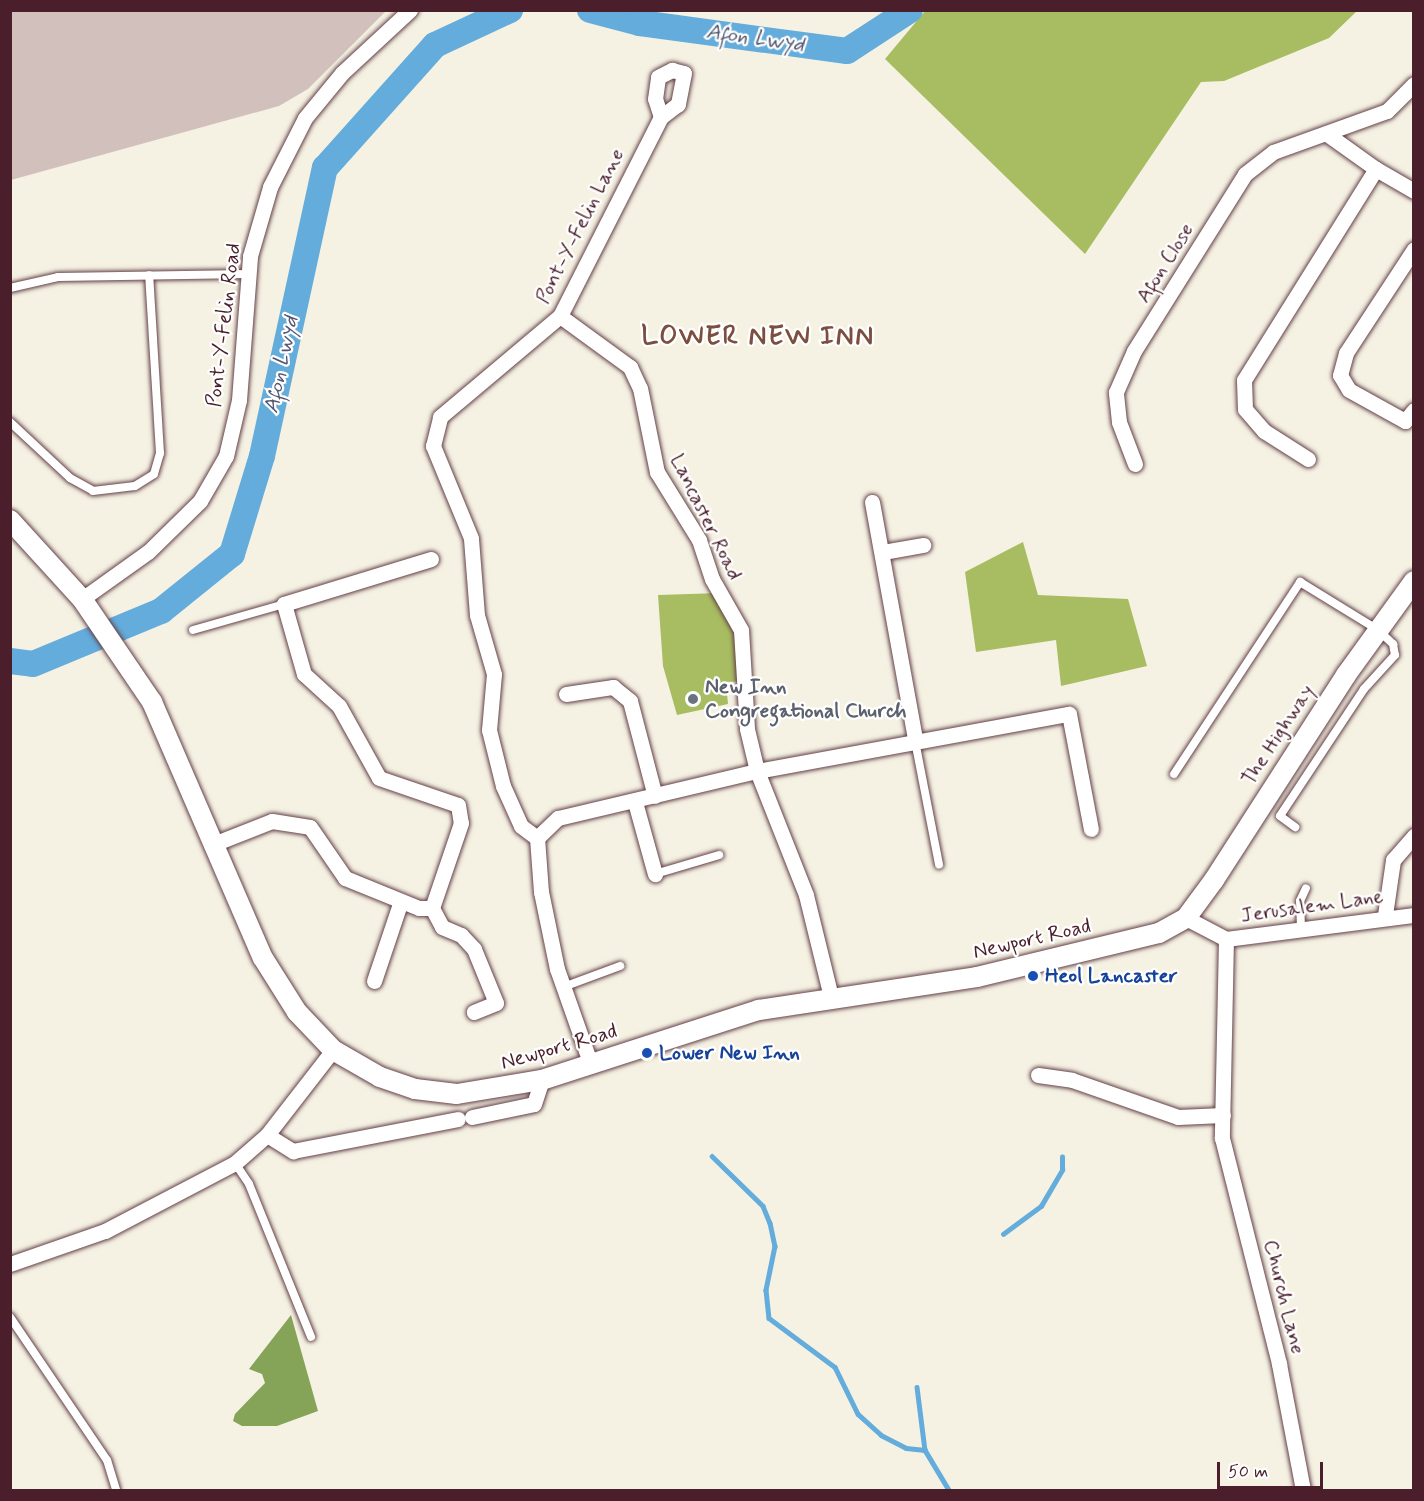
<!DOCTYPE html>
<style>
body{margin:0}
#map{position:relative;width:1424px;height:1501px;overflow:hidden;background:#f5f2e3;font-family:Mynerve,sans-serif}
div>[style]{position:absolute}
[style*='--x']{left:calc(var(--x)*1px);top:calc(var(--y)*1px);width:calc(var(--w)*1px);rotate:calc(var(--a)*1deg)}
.industrial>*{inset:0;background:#d1c0bc}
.green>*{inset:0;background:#a8bd62}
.forest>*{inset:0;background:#86a458}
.stream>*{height:4.5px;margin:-2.25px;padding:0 2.25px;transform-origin:2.25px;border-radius:2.25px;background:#63acdb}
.river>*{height:26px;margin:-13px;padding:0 13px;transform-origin:13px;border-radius:13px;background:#63acdb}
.roads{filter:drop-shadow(0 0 2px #643f47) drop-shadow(0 0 2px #643f47)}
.service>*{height:8px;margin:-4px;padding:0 4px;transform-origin:4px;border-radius:4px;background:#fff}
.minor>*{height:15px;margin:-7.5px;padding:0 7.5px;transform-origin:7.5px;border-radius:7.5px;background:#fff}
.tertiary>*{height:20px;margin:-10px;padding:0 10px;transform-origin:10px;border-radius:10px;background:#fff}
.dots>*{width:16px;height:16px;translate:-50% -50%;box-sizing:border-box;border:3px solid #fff;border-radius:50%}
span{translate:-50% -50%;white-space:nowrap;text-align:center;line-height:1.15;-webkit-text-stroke:4.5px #fff;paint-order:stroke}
.street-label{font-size:21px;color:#4a1f2b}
.worship-label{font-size:21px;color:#5b616d;font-weight:700}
.left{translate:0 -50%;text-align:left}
.transit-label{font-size:21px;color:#164399;font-weight:700}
.water-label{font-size:22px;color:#545771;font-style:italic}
.district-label{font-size:27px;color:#7b4e3f;font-weight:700;letter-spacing:1.5px}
.frame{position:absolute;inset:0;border:12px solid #4a1f2b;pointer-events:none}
.scale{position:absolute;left:1217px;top:1462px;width:106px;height:27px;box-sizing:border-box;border:3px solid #4a1f2b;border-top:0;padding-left:8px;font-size:18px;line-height:21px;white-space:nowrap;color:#4a1f2b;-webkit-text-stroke:4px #fff;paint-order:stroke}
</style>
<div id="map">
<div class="industrial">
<i style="clip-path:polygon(11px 10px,386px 10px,386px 11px,308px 89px,279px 106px,11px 180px)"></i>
</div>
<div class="green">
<i style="clip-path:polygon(925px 11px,925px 10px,1357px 11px,1329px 38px,1224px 81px,1201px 82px,1085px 254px,885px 59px)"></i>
<i style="clip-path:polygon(1023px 542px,1038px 595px,1128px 599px,1147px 666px,1061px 686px,1056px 640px,976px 652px,965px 572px)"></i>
<i style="clip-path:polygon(720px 593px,741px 630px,747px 681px,726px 682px,728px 704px,677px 715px,663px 666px,658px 595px)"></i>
</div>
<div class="forest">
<i style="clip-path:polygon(291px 1315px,318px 1411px,277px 1426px,242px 1426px,233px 1421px,235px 1414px,265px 1383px,262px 1374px,249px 1369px)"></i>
</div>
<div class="stream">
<i style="--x:712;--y:1156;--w:71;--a:44.4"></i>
<i style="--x:763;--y:1206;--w:18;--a:68"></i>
<i style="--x:770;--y:1223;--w:24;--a:78"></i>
<i style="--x:775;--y:1246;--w:45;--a:101.6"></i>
<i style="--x:766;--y:1290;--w:28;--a:84"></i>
<i style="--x:769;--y:1318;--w:82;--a:36.6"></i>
<i style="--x:835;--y:1367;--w:52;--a:63.9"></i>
<i style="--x:858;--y:1414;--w:31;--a:42"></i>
<i style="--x:881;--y:1435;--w:28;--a:27"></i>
<i style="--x:906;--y:1448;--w:19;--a:6"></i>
<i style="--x:1003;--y:1234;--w:47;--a:-36.4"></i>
<i style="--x:1041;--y:1206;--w:42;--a:-59.7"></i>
<i style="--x:1062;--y:1170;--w:13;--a:-90"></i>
<i style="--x:917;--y:1387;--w:64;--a:82.8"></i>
<i style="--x:925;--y:1450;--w:47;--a:59"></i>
</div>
<div class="river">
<i style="--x:590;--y:10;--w:52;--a:14.6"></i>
<i style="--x:640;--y:23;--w:209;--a:7.7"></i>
<i style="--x:847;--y:51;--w:75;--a:-33.1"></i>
<i style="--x:10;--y:661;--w:23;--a:7"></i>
<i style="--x:33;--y:664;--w:139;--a:-22.5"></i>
<i style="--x:161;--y:611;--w:91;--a:-38.8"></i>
<i style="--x:232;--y:554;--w:102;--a:-73"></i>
<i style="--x:262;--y:456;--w:295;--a:-77.7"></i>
<i style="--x:325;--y:168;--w:165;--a:-48.2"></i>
<i style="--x:435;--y:45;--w:83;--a:-25"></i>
</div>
<div class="roads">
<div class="service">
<i style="--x:10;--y:288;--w:49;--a:-12.9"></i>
<i style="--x:58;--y:277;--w:190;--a:-0.9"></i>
<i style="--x:10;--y:422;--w:82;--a:43"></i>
<i style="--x:70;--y:478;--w:26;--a:29"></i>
<i style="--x:93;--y:491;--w:42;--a:-6.8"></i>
<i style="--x:135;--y:486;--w:22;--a:-32"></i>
<i style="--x:154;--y:474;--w:22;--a:-74"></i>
<i style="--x:160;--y:453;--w:178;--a:-93.5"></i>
<i style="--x:193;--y:630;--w:95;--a:-15.9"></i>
<i style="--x:915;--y:741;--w:126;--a:79"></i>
<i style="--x:1174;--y:774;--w:230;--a:-56.7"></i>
<i style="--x:1300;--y:582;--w:92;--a:31.6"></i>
<i style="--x:1378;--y:630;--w:21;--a:43"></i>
<i style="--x:1393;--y:644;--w:11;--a:80"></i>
<i style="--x:1395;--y:655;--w:46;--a:132.4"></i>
<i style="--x:1364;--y:689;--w:152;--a:123.5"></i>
<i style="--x:1280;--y:816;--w:19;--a:36"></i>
<i style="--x:655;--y:874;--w:67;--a:-16.5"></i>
<i style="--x:1301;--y:928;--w:27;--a:-92"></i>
<i style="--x:1300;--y:901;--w:14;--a:-65"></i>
<i style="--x:563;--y:987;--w:61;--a:-20.2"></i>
<i style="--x:235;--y:1163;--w:25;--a:56"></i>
<i style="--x:249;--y:1184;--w:165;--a:67.9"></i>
<i style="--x:10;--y:1317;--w:173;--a:55.9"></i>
<i style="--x:107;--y:1460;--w:31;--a:73"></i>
</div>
<div class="minor">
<i style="--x:672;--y:70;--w:12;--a:14"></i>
<i style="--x:684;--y:73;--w:32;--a:101"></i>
<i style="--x:678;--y:104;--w:21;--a:143"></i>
<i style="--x:661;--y:117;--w:19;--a:-108"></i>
<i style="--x:655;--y:99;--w:22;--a:-82"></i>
<i style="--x:658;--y:77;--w:16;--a:-27"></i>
<i style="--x:1376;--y:169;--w:44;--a:30.1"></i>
<i style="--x:1414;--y:249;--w:124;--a:123.2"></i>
<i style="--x:1346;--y:353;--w:23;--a:105"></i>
<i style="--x:1340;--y:375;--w:17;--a:59"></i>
<i style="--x:1349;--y:390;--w:64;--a:29"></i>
<i style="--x:1405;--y:421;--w:14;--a:-51"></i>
<i style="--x:560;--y:316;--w:87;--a:36.1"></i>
<i style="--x:630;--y:367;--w:23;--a:65"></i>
<i style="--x:640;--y:388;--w:86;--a:78.6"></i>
<i style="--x:657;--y:472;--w:80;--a:58.3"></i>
<i style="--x:699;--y:540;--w:41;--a:71.6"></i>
<i style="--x:712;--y:579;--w:59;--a:60.4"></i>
<i style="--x:741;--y:630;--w:99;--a:86.5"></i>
<i style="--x:747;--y:729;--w:43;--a:76.6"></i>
<i style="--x:757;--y:771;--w:133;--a:68.4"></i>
<i style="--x:806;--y:895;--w:105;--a:76.2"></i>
<i style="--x:1308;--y:459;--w:52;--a:-147.5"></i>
<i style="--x:1264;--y:431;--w:29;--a:-131"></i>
<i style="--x:1245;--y:409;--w:29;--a:-92"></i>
<i style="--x:1244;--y:380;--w:249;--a:-58"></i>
<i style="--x:1376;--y:169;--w:60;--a:-144.5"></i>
<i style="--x:1135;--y:464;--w:45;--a:-110.9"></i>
<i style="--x:1119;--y:422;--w:30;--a:-96"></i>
<i style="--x:1116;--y:392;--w:45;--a:-66.3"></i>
<i style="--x:1134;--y:351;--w:209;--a:-57.9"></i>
<i style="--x:1245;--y:174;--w:36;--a:-38"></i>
<i style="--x:1273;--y:152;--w:121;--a:-19.8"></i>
<i style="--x:1387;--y:111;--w:38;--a:-45"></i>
<i style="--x:872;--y:502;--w:241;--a:79.7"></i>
<i style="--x:883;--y:552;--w:41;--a:-9.9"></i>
<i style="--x:431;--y:559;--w:154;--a:163"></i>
<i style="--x:284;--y:604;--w:73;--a:74.1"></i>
<i style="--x:304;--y:674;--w:47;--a:42.4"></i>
<i style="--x:339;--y:706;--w:82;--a:60.9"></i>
<i style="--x:379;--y:778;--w:83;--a:18.9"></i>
<i style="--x:458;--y:805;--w:18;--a:81"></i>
<i style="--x:461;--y:823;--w:90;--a:108.8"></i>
<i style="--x:82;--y:599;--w:81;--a:-35.5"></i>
<i style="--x:148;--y:552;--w:73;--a:-44.4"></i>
<i style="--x:200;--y:501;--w:52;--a:-60"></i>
<i style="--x:226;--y:456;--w:57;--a:-76.9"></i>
<i style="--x:239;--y:400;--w:144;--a:-85.6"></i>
<i style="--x:250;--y:256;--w:72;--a:-73.8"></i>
<i style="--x:270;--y:187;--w:77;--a:-63.1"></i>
<i style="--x:305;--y:118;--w:58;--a:-50.6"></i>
<i style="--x:342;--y:73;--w:93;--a:-42.8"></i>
<i style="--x:566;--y:694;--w:48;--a:-8.5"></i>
<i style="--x:613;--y:687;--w:22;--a:39"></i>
<i style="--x:630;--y:701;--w:98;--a:75.3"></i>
<i style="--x:635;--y:802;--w:75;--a:74.5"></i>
<i style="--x:537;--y:838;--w:29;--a:-44"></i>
<i style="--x:558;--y:818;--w:204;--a:-13.3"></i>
<i style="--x:757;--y:771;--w:317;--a:-10.4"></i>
<i style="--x:1069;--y:714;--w:117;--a:79.2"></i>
<i style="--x:216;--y:843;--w:60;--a:-21.4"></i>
<i style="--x:272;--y:821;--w:38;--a:9"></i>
<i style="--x:310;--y:827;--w:62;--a:55.5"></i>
<i style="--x:345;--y:878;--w:80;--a:22.1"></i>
<i style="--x:419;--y:908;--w:13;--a:0"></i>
<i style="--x:432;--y:908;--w:21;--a:62"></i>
<i style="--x:442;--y:927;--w:21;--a:23"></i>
<i style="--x:461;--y:935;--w:19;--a:47"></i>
<i style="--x:474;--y:949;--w:58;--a:67.8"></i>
<i style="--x:496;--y:1003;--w:24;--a:158"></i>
<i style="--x:1385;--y:915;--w:56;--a:-81.7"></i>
<i style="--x:1393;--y:860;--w:32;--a:-49"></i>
<i style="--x:1186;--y:918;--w:45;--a:27.7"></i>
<i style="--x:1226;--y:939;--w:190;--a:-7.3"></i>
<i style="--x:1226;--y:939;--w:199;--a:91.2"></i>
<i style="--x:1222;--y:1138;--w:233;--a:75.8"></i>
<i style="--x:1279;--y:1364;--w:128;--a:79.2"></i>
<i style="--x:374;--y:981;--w:84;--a:-71.4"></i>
<i style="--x:591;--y:1065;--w:102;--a:-109.5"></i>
<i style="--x:557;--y:969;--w:79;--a:-101.7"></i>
<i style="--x:541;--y:892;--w:54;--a:-94.2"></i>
<i style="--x:537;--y:838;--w:20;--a:-143"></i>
<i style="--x:521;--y:826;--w:44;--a:-114.2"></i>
<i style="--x:503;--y:786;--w:58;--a:-104"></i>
<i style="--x:489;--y:730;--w:56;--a:-84.9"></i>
<i style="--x:494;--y:674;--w:61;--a:-106.1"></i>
<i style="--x:477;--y:615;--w:77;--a:-94.5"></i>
<i style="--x:471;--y:538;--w:100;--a:-112.4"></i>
<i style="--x:433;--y:446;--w:30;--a:-76"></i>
<i style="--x:440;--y:417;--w:157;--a:-40.1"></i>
<i style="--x:560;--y:316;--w:223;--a:-63.1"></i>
<i style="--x:1038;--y:1075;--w:34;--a:8"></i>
<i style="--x:1072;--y:1080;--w:112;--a:19.2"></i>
<i style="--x:1178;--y:1117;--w:45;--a:-2.5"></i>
<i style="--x:472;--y:1117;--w:63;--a:-11.8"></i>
<i style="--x:534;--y:1104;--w:25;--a:-72"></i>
<i style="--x:267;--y:1135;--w:31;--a:32"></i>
<i style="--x:293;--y:1151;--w:168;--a:-11"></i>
<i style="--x:10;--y:1264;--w:101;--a:-19.2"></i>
<i style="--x:105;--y:1231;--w:147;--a:-27.6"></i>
<i style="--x:235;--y:1163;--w:43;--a:-41.2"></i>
<i style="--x:267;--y:1135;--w:108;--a:-52.2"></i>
</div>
<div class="tertiary">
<i style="--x:10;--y:520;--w:107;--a:47.7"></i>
<i style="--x:82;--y:599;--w:125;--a:55.8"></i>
<i style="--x:152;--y:702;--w:279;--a:66.6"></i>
<i style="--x:263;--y:958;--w:64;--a:57.8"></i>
<i style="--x:297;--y:1012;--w:52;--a:46.5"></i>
<i style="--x:333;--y:1050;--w:54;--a:29.9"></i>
<i style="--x:380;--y:1077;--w:37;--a:19"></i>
<i style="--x:415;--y:1089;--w:42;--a:6.8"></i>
<i style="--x:457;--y:1094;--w:86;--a:-9.4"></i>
<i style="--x:542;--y:1080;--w:228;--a:-17.9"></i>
<i style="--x:759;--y:1010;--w:220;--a:-8.6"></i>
<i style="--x:977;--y:977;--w:187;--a:-13.6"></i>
<i style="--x:1159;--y:933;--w:31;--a:-29"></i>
<i style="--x:1186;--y:918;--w:47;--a:-53.6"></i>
<i style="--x:1214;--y:880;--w:244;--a:-57.2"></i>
<i style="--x:1346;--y:675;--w:116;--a:-54.1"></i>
</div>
</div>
<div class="dots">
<i style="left:693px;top:699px;background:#6b7280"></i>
<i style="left:1033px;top:976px;background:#1a4fb4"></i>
<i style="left:647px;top:1053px;background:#1a4fb4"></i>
</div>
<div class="street-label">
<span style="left:580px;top:226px;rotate:-63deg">Pont-Y-Felin Lane</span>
<span style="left:1165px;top:263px;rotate:-58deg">Afon Close</span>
<span style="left:224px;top:325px;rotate:-83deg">Pont-Y-Felin Road</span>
<span style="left:706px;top:517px;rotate:64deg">Lancaster Road</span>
<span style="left:1278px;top:735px;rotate:-57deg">The Highway</span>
<span style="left:1312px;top:906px;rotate:-8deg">Jerusalem Lane</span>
<span style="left:1032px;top:939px;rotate:-13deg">Newport Road</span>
<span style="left:559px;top:1047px;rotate:-16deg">Newport Road</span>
<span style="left:1284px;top:1297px;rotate:76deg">Church Lane</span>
</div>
<div class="worship-label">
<span class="left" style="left:705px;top:699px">New Inn<br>Congregational Church</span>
</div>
<div class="transit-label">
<span class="left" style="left:1045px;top:976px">Heol Lancaster</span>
<span class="left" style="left:659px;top:1053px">Lower New Inn</span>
</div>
<div class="water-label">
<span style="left:755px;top:39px;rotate:8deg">Afon Lwyd</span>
<span style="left:282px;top:365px;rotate:-78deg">Afon Lwyd</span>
</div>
<div class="district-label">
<span style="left:758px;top:337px">LOWER NEW INN</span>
</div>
<div class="frame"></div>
<div class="scale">50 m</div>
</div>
